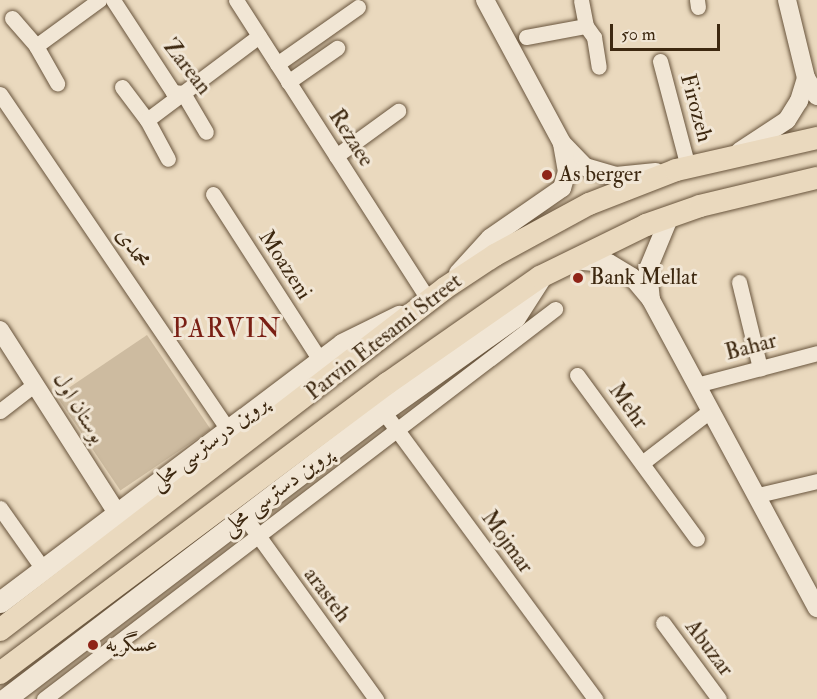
<!DOCTYPE html>
<meta charset="utf-8">
<style>
body{margin:0}
#map{position:relative;width:817px;height:699px;overflow:hidden;background:#ead9be;font-family:"IM FELL Double Pica",Amiri,serif}
div>[style]{position:absolute}
[style*='--x']{left:calc(var(--x)*1px);top:calc(var(--y)*1px);width:calc(var(--w)*1px);rotate:calc(var(--a)*1deg)}
.green>*{inset:0;background:#cdbba0;transform-origin:0 0}
.roads{filter:drop-shadow(0 0 2px #68543c) drop-shadow(0 0 2px #68543c)}
.minor>*{height:15px;margin:-7.5px;padding:0 7.5px;transform-origin:7.5px;border-radius:7.5px;background:#f1e6d5}
.tertiary>*{height:18px;margin:-9px;padding:0 9px;transform-origin:9px;border-radius:9px;background:#f1e6d5}
.secondary>*{height:21px;margin:-10.5px;padding:0 10.5px;transform-origin:10.5px;border-radius:10.5px;background:#f1e6d5}
.primary>*{height:22px;margin:-11px;padding:0 11px;transform-origin:11px;border-radius:11px;background:#ead9be}
.dots>*{width:16px;height:16px;translate:-50% -50%;box-sizing:border-box;border:3px solid #f1e6d5;border-radius:50%}
span{translate:-50% -50%;white-space:nowrap;text-align:center;line-height:1.15;-webkit-text-stroke:6px #f1e6d5;paint-order:stroke}
.street-label{font-size:22px;color:#3d2810}
.poi-label{font-size:22px;color:#3d2810}
.left{translate:0 -50%;text-align:left}
.quarter-label{font-size:26px;color:#7a1f14;letter-spacing:1.5px}
.scale{position:absolute;left:610px;top:24px;width:110px;height:27px;box-sizing:border-box;border:3px solid #3d2810;border-top:0;padding-left:8px;font-size:18px;line-height:21px;white-space:nowrap;color:#3d2810;-webkit-text-stroke:4px #f1e6d5;paint-order:stroke}
</style>
<div id="map">
<div class="green">
<i style="left:147px;top:335px;width:114px;height:109px;rotate:56deg"></i>
</div>
<div class="roads">
<div class="minor">
<i style="--x:113;--y:0;--w:110;--a:56.9"></i>
<i style="--x:173;--y:92;--w:10;--a:6"></i>
<i style="--x:183;--y:93;--w:45;--a:59.5"></i>
<i style="--x:236;--y:0;--w:358;--a:57.3"></i>
<i style="--x:697;--y:0;--w:7;--a:82"></i>
<i style="--x:12;--y:18;--w:37;--a:49"></i>
<i style="--x:36;--y:46;--w:43;--a:60.4"></i>
<i style="--x:586;--y:26;--w:14;--a:54"></i>
<i style="--x:594;--y:37;--w:30;--a:81"></i>
<i style="--x:526;--y:37;--w:61;--a:-10.4"></i>
<i style="--x:586;--y:26;--w:26;--a:-101"></i>
<i style="--x:36;--y:46;--w:78;--a:-36.1"></i>
<i style="--x:660;--y:61;--w:110;--a:75.2"></i>
<i style="--x:277;--y:64;--w:99;--a:-35.1"></i>
<i style="--x:288;--y:82;--w:60;--a:-34.8"></i>
<i style="--x:122;--y:87;--w:41;--a:52.9"></i>
<i style="--x:147;--y:120;--w:44;--a:61.7"></i>
<i style="--x:0;--y:94;--w:405;--a:55.8"></i>
<i style="--x:147;--y:120;--w:140;--a:-36.9"></i>
<i style="--x:336;--y:156;--w:77;--a:-36"></i>
<i style="--x:213;--y:194;--w:197;--a:57.2"></i>
<i style="--x:739;--y:282;--w:89;--a:76.3"></i>
<i style="--x:577;--y:375;--w:203;--a:53.8"></i>
<i style="--x:696;--y:385;--w:125;--a:-14.8"></i>
<i style="--x:0;--y:411;--w:44;--a:-37.6"></i>
<i style="--x:383;--y:411;--w:358;--a:53.6"></i>
<i style="--x:642;--y:463;--w:87;--a:-37.5"></i>
<i style="--x:758;--y:495;--w:61;--a:-13.3"></i>
<i style="--x:0;--y:508;--w:75;--a:54.8"></i>
<i style="--x:244;--y:516;--w:226;--a:54.2"></i>
<i style="--x:663;--y:623;--w:94;--a:53.6"></i>
<i style="--x:44;--y:699;--w:643;--a:-37.35"></i>
</div>
<div class="tertiary">
<i style="--x:485;--y:0;--w:162;--a:61.7"></i>
<i style="--x:562;--y:143;--w:33;--a:46"></i>
<i style="--x:585;--y:167;--w:32;--a:16"></i>
<i style="--x:616;--y:176;--w:40;--a:-5.7"></i>
<i style="--x:787;--y:0;--w:80;--a:76.3"></i>
<i style="--x:806;--y:78;--w:21;--a:59"></i>
<i style="--x:740;--y:151;--w:56;--a:-33.4"></i>
<i style="--x:787;--y:120;--w:22;--a:-58"></i>
<i style="--x:799;--y:101;--w:24;--a:-73"></i>
<i style="--x:572;--y:260;--w:37;--a:5"></i>
<i style="--x:609;--y:263;--w:27;--a:31"></i>
<i style="--x:632;--y:277;--w:30;--a:50"></i>
<i style="--x:651;--y:300;--w:350;--a:61.7"></i>
<i style="--x:458;--y:273;--w:47;--a:-47.6"></i>
<i style="--x:490;--y:238;--w:88;--a:-34.8"></i>
<i style="--x:562;--y:188;--w:17;--a:-73"></i>
<i style="--x:567;--y:172;--w:29;--a:-100"></i>
<i style="--x:651;--y:300;--w:31;--a:-96"></i>
<i style="--x:648;--y:269;--w:57;--a:-67.5"></i>
<i style="--x:0;--y:330;--w:217;--a:57.4"></i>
</div>
<div class="secondary">
<i style="--x:0;--y:602;--w:428;--a:-37"></i>
<i style="--x:342;--y:344;--w:64;--a:-26.2"></i>
<i style="--x:5;--y:699;--w:475;--a:-37.3"></i>
<i style="--x:383;--y:411;--w:162;--a:-35.5"></i>
<i style="--x:515;--y:317;--w:46;--a:-57.3"></i>
</div>
<div class="primary">
<i style="--x:0;--y:630;--w:561;--a:-37.54"></i>
<i style="--x:445;--y:288;--w:60;--a:-33.4"></i>
<i style="--x:495;--y:255;--w:107;--a:-28.5"></i>
<i style="--x:589;--y:204;--w:93;--a:-21.3"></i>
<i style="--x:676;--y:170;--w:145;--a:-12.8"></i>
<i style="--x:0;--y:673;--w:484;--a:-36.8"></i>
<i style="--x:388;--y:383;--w:185;--a:-34.9"></i>
<i style="--x:540;--y:277;--w:118;--a:-26.1"></i>
<i style="--x:646;--y:225;--w:57;--a:-19.4"></i>
<i style="--x:700;--y:206;--w:120;--a:-13.5"></i>
</div>
</div>
<div class="dots">
<i style="left:547px;top:175px;background:#8f2418"></i>
<i style="left:578px;top:278px;background:#8f2418"></i>
<i style="left:93px;top:645px;background:#8f2418"></i>
</div>
<div class="street-label">
<span style="left:187px;top:67px;rotate:52deg">Zarean</span>
<span style="left:696px;top:108px;rotate:75deg">Firozeh</span>
<span style="left:351px;top:138px;rotate:57deg">Rezaee</span>
<span style="left:133px;top:248px;rotate:56deg">محمدی</span>
<span style="left:285px;top:265px;rotate:57deg">Moazeni</span>
<span style="left:384px;top:337px;rotate:-38deg">Parvin Etesami Street</span>
<span style="left:751px;top:347px;rotate:-15deg">Bahar</span>
<span style="left:628px;top:406px;rotate:54deg">Mehr</span>
<span style="left:79px;top:408px;rotate:58deg">بوستان اول</span>
<span style="left:209px;top:443px;rotate:-37deg">پروین درسترسی محلی</span>
<span style="left:277px;top:491px;rotate:-37deg">پروین دسترسی محلی</span>
<span style="left:507px;top:542px;rotate:54deg">Mojmar</span>
<span style="left:327px;top:595px;rotate:53deg">arasteh</span>
<span style="left:709px;top:648px;rotate:53deg">Abuzar</span>
</div>
<div class="poi-label">
<span class="left" style="left:559px;top:175px">As berger</span>
<span class="left" style="left:590px;top:278px">Bank Mellat</span>
<span class="left" style="left:105px;top:645px">عسگریه</span>
</div>
<div class="quarter-label">
<span style="left:227px;top:330px">PARVIN</span>
</div>
<div class="scale">50 m</div>
</div>
